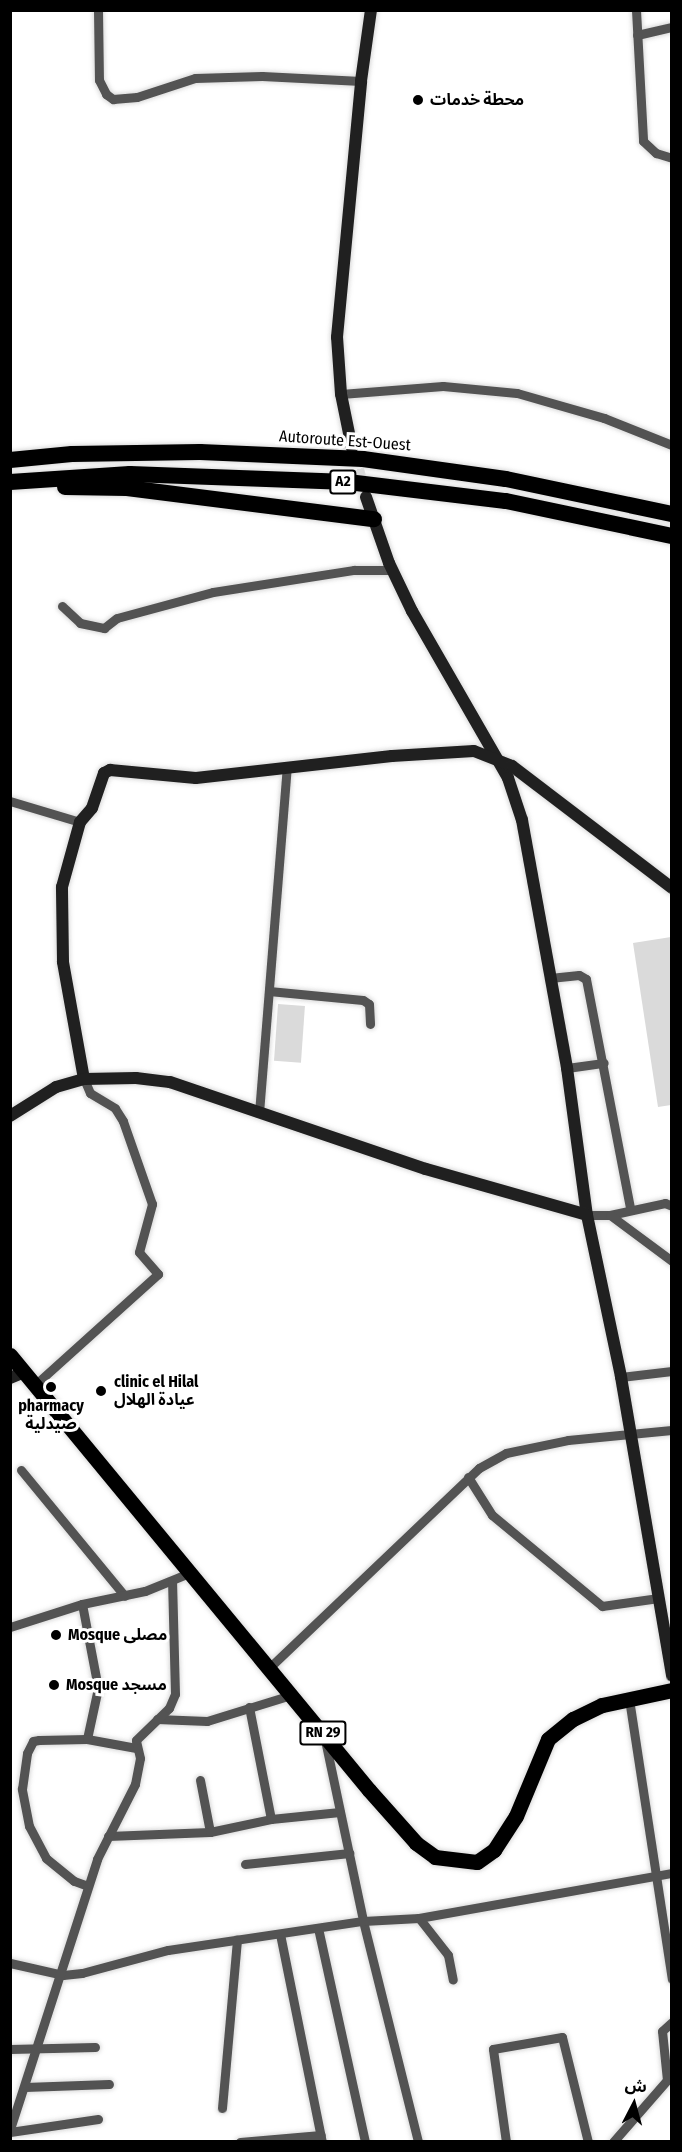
<!DOCTYPE html>
<meta charset="utf-8">
<style>
body{margin:0}
#map{position:relative;width:682px;height:2152px;overflow:hidden;background:#fff;font-family:"Fira Sans Condensed","Noto Sans Arabic",sans-serif}
div>[style]{position:absolute}
[style*='--x']{left:calc(var(--x)*1px);top:calc(var(--y)*1px);width:calc(var(--w)*1px);rotate:calc(var(--a)*1deg)}
.green>*{inset:0;background:#dadada;transform-origin:0 0}
.secondary-tunnel>*{height:12px;margin-top:-6px;transform-origin:0;background:repeating-linear-gradient(90deg,#d9d9d9 0 12px,transparent 0 18px)}
.roads{filter:drop-shadow(0 0 2px #dbdbdb) drop-shadow(0 0 2px #dbdbdb)}
.street>*{height:9px;margin:-4.5px;padding:0 4.5px;transform-origin:4.5px;border-radius:4.5px;background:#535353}
.secondary>*{height:12px;margin:-6px;padding:0 6px;transform-origin:6px;border-radius:6px;background:#202020}
.primary>*{height:15px;margin:-7.5px;padding:0 7.5px;transform-origin:7.5px;border-radius:7.5px;background:#000}
.highway>*{height:16px;margin:-8px;padding:0 8px;transform-origin:8px;border-radius:8px;background:#000}
.dots>*{width:16px;height:16px;translate:-50% -50%;box-sizing:border-box;border:3px solid #fff;border-radius:50%}
span{translate:-50% -50%;white-space:nowrap;text-align:center;line-height:1.15;-webkit-text-stroke:6px #fff;paint-order:stroke}
.shield-label span{padding:2px 4px;background:#fff;border:2px solid;border-radius:4px;-webkit-text-stroke-width:0}
.shield-label{font-size:15px;color:#000;font-weight:700}
.poi-label{font-size:16px;color:#000;font-weight:700}
.left{translate:0 -50%;text-align:left}
.street-label{font-size:16px;color:#000}
.frame{position:absolute;inset:0;border:12px solid #000;pointer-events:none}
.north{position:absolute;left:604px;top:2074px;width:60px;height:60px;-webkit-text-stroke:4px #fff;paint-order:stroke;rotate:6deg;font-size:16px;font-weight:700;line-height:24px;text-align:center;color:#000}
.north::after{content:'';display:block;margin:auto;width:21px;height:27px;background:#000;clip-path:polygon(50% 0,100% 100%,50% 72%,0 100%)}
</style>
<div id="map">
<div class="green">
<i style="clip-path:polygon(671px 937px,671px 1105px,658px 1107px,633px 943px)"></i>
<i style="left:278px;top:1004px;width:27px;height:57px;rotate:4deg"></i>
</div>
<div class="secondary-tunnel">
<i style="--x:353;--y:452;--w:40;--a:74"></i>
</div>
<div class="roads">
<div class="street">
<i style="--x:98;--y:10;--w:70;--a:89.2"></i>
<i style="--x:99;--y:80;--w:16;--a:63"></i>
<i style="--x:106;--y:94;--w:9;--a:36"></i>
<i style="--x:113;--y:99;--w:24;--a:-5"></i>
<i style="--x:137;--y:97;--w:61;--a:-18.1"></i>
<i style="--x:195;--y:78;--w:67;--a:-1.7"></i>
<i style="--x:262;--y:76;--w:99;--a:2.9"></i>
<i style="--x:636;--y:10;--w:131;--a:86.9"></i>
<i style="--x:643;--y:141;--w:18;--a:43"></i>
<i style="--x:656;--y:153;--w:17;--a:17"></i>
<i style="--x:637;--y:35;--w:36;--a:-13"></i>
<i style="--x:341;--y:394;--w:102;--a:-4.5"></i>
<i style="--x:443;--y:386;--w:74;--a:5.4"></i>
<i style="--x:517;--y:393;--w:91;--a:16"></i>
<i style="--x:604;--y:418;--w:73;--a:21.7"></i>
<i style="--x:62;--y:606;--w:25;--a:43"></i>
<i style="--x:80;--y:623;--w:25;--a:12"></i>
<i style="--x:104;--y:628;--w:16;--a:-38"></i>
<i style="--x:117;--y:618;--w:99;--a:-15.2"></i>
<i style="--x:213;--y:592;--w:143;--a:-8.9"></i>
<i style="--x:354;--y:570;--w:38;--a:0"></i>
<i style="--x:10;--y:801;--w:73;--a:16.7"></i>
<i style="--x:550;--y:978;--w:29;--a:-6"></i>
<i style="--x:579;--y:975;--w:8;--a:30"></i>
<i style="--x:586;--y:979;--w:233;--a:79.1"></i>
<i style="--x:269;--y:991;--w:94;--a:5.5"></i>
<i style="--x:363;--y:1000;--w:7;--a:34"></i>
<i style="--x:369;--y:1004;--w:20;--a:87"></i>
<i style="--x:567;--y:1068;--w:37;--a:-8"></i>
<i style="--x:259;--y:1113;--w:347;--a:-85.4"></i>
<i style="--x:587;--y:1215;--w:23;--a:0"></i>
<i style="--x:610;--y:1215;--w:56;--a:-12.3"></i>
<i style="--x:665;--y:1203;--w:8;--a:23"></i>
<i style="--x:610;--y:1215;--w:77;--a:36.6"></i>
<i style="--x:621;--y:1377;--w:51;--a:-6.7"></i>
<i style="--x:37;--y:1383;--w:163;--a:-42"></i>
<i style="--x:158;--y:1274;--w:29;--a:-131"></i>
<i style="--x:139;--y:1252;--w:50;--a:-74.8"></i>
<i style="--x:152;--y:1204;--w:88;--a:-109.3"></i>
<i style="--x:123;--y:1121;--w:15;--a:-122"></i>
<i style="--x:115;--y:1108;--w:29;--a:-149"></i>
<i style="--x:90;--y:1093;--w:15;--a:-113"></i>
<i style="--x:21;--y:1470;--w:163;--a:50.5"></i>
<i style="--x:468;--y:1477;--w:45;--a:57.7"></i>
<i style="--x:492;--y:1515;--w:143;--a:39.6"></i>
<i style="--x:602;--y:1606;--w:57;--a:-8.1"></i>
<i style="--x:82;--y:1604;--w:86;--a:79.2"></i>
<i style="--x:98;--y:1688;--w:52;--a:102.2"></i>
<i style="--x:10;--y:1627;--w:76;--a:-17.7"></i>
<i style="--x:82;--y:1604;--w:64;--a:-11.7"></i>
<i style="--x:145;--y:1591;--w:48;--a:-22.2"></i>
<i style="--x:269;--y:1668;--w:290;--a:-43.6"></i>
<i style="--x:479;--y:1468;--w:31;--a:-29"></i>
<i style="--x:506;--y:1453;--w:63;--a:-11.8"></i>
<i style="--x:568;--y:1440;--w:104;--a:-5.5"></i>
<i style="--x:629;--y:1699;--w:283;--a:81.3"></i>
<i style="--x:249;--y:1707;--w:114;--a:78.9"></i>
<i style="--x:157;--y:1719;--w:50;--a:2.3"></i>
<i style="--x:207;--y:1721;--w:88;--a:-17.2"></i>
<i style="--x:325;--y:1740;--w:185;--a:78.1"></i>
<i style="--x:363;--y:1921;--w:228;--a:76"></i>
<i style="--x:200;--y:1780;--w:53;--a:79.1"></i>
<i style="--x:108;--y:1836;--w:102;--a:-2.2"></i>
<i style="--x:210;--y:1832;--w:62;--a:-12"></i>
<i style="--x:271;--y:1819;--w:69;--a:-5.8"></i>
<i style="--x:245;--y:1864;--w:105;--a:-6"></i>
<i style="--x:88;--y:1886;--w:15;--a:-160"></i>
<i style="--x:74;--y:1881;--w:36;--a:-141"></i>
<i style="--x:46;--y:1858;--w:36;--a:-118"></i>
<i style="--x:29;--y:1826;--w:38;--a:-101"></i>
<i style="--x:22;--y:1789;--w:36;--a:-82"></i>
<i style="--x:27;--y:1753;--w:13;--a:-63"></i>
<i style="--x:33;--y:1741;--w:6;--a:-9"></i>
<i style="--x:39;--y:1740;--w:48;--a:-1.2"></i>
<i style="--x:87;--y:1739;--w:50;--a:10.4"></i>
<i style="--x:419;--y:1918;--w:47;--a:51.9"></i>
<i style="--x:448;--y:1955;--w:25;--a:79"></i>
<i style="--x:318;--y:1928;--w:219;--a:77.6"></i>
<i style="--x:280;--y:1934;--w:212;--a:78.6"></i>
<i style="--x:10;--y:1963;--w:54;--a:12.8"></i>
<i style="--x:63;--y:1975;--w:19;--a:-6"></i>
<i style="--x:82;--y:1973;--w:89;--a:-15"></i>
<i style="--x:168;--y:1950;--w:197;--a:-8.5"></i>
<i style="--x:363;--y:1921;--w:56;--a:-3.1"></i>
<i style="--x:419;--y:1918;--w:257;--a:-10.1"></i>
<i style="--x:10;--y:2049;--w:85;--a:-1.3"></i>
<i style="--x:25;--y:2087;--w:84;--a:-2"></i>
<i style="--x:222;--y:2108;--w:169;--a:-84.9"></i>
<i style="--x:10;--y:2129;--w:284;--a:-72.1"></i>
<i style="--x:97;--y:1859;--w:84;--a:-63.1"></i>
<i style="--x:135;--y:1784;--w:26;--a:-79"></i>
<i style="--x:140;--y:1758;--w:18;--a:-103"></i>
<i style="--x:136;--y:1740;--w:46;--a:-44.1"></i>
<i style="--x:169;--y:1708;--w:15;--a:-67"></i>
<i style="--x:175;--y:1694;--w:113;--a:-91.5"></i>
<i style="--x:10;--y:2132;--w:89;--a:-8.4"></i>
<i style="--x:240;--y:2142;--w:81;--a:-4.9"></i>
<i style="--x:506;--y:2142;--w:94;--a:-98"></i>
<i style="--x:493;--y:2049;--w:70;--a:-9.9"></i>
<i style="--x:562;--y:2037;--w:108;--a:76.1"></i>
<i style="--x:613;--y:2142;--w:82;--a:-48.9"></i>
<i style="--x:667;--y:2080;--w:49;--a:-95.8"></i>
<i style="--x:662;--y:2031;--w:13;--a:-42"></i>
</div>
<div class="secondary">
<i style="--x:352;--y:448;--w:55;--a:-101.5"></i>
<i style="--x:341;--y:394;--w:57;--a:-94"></i>
<i style="--x:337;--y:337;--w:257;--a:-84.6"></i>
<i style="--x:361;--y:81;--w:72;--a:-82"></i>
<i style="--x:366;--y:497;--w:70;--a:70.8"></i>
<i style="--x:389;--y:563;--w:53;--a:64.4"></i>
<i style="--x:412;--y:611;--w:193;--a:60.1"></i>
<i style="--x:508;--y:778;--w:44;--a:71.6"></i>
<i style="--x:522;--y:820;--w:252;--a:79.7"></i>
<i style="--x:567;--y:1068;--w:148;--a:82.3"></i>
<i style="--x:587;--y:1215;--w:166;--a:78.1"></i>
<i style="--x:621;--y:1377;--w:303;--a:80.3"></i>
<i style="--x:84;--y:1079;--w:119;--a:-100.2"></i>
<i style="--x:63;--y:962;--w:75;--a:-90.8"></i>
<i style="--x:62;--y:887;--w:67;--a:-74.5"></i>
<i style="--x:80;--y:822;--w:18;--a:-49"></i>
<i style="--x:92;--y:808;--w:37;--a:-71"></i>
<i style="--x:104;--y:773;--w:7;--a:-27"></i>
<i style="--x:110;--y:770;--w:86;--a:5.3"></i>
<i style="--x:196;--y:778;--w:197;--a:-6.4"></i>
<i style="--x:392;--y:756;--w:82;--a:-3.5"></i>
<i style="--x:474;--y:751;--w:41;--a:21.5"></i>
<i style="--x:512;--y:766;--w:201;--a:37.3"></i>
<i style="--x:10;--y:1116;--w:54;--a:-32.2"></i>
<i style="--x:56;--y:1087;--w:29;--a:-16"></i>
<i style="--x:84;--y:1079;--w:52;--a:-1.1"></i>
<i style="--x:136;--y:1078;--w:34;--a:7"></i>
<i style="--x:170;--y:1082;--w:270;--a:18.8"></i>
<i style="--x:426;--y:1169;--w:167;--a:15.9"></i>
<i style="--x:10;--y:1378;--w:15;--a:-23"></i>
</div>
<div class="primary">
<i style="--x:10;--y:1355;--w:564;--a:50.47"></i>
<i style="--x:369;--y:1790;--w:71;--a:48.4"></i>
<i style="--x:416;--y:1843;--w:24;--a:36"></i>
<i style="--x:435;--y:1857;--w:42;--a:6.8"></i>
<i style="--x:477;--y:1862;--w:21;--a:-35"></i>
<i style="--x:494;--y:1850;--w:40;--a:-57.1"></i>
<i style="--x:516;--y:1816;--w:83;--a:-67.4"></i>
<i style="--x:548;--y:1739;--w:32;--a:-39"></i>
<i style="--x:573;--y:1719;--w:32;--a:-26"></i>
<i style="--x:602;--y:1705;--w:72;--a:-12.1"></i>
</div>
<div class="highway">
<i style="--x:10;--y:460;--w:62;--a:-5.5"></i>
<i style="--x:72;--y:454;--w:128;--a:-0.9"></i>
<i style="--x:200;--y:452;--w:163;--a:2.5"></i>
<i style="--x:363;--y:459;--w:144;--a:8"></i>
<i style="--x:506;--y:479;--w:170;--a:11.9"></i>
<i style="--x:10;--y:482;--w:120;--a:-3.8"></i>
<i style="--x:130;--y:474;--w:218;--a:2.1"></i>
<i style="--x:348;--y:482;--w:159;--a:6.9"></i>
<i style="--x:506;--y:501;--w:170;--a:11.9"></i>
<i style="--x:65;--y:487;--w:62;--a:0.9"></i>
<i style="--x:127;--y:488;--w:249;--a:7.2"></i>
</div>
</div>
<div class="dots">
<i style="left:418px;top:100px;background:#000"></i>
<i style="left:51px;top:1387px;background:#000"></i>
<i style="left:101px;top:1391px;background:#000"></i>
<i style="left:56px;top:1635px;background:#000"></i>
<i style="left:54px;top:1685px;background:#000"></i>
</div>
<div class="shield-label">
<span style="left:343px;top:482px">A2</span>
<span style="left:323px;top:1733px">RN 29</span>
</div>
<div class="poi-label">
<span class="left" style="left:430px;top:100px">محطة خدمات</span>
<span class="left" style="left:114px;top:1391px">clinic el Hilal<br>عيادة الهلال</span>
<span style="left:51px;top:1415px">pharmacy<br>صيدلية</span>
<span class="left" style="left:68px;top:1635px">Mosque مصلى</span>
<span class="left" style="left:66px;top:1685px">Mosque مسجد</span>
</div>
<div class="street-label">
<span style="left:345px;top:441px;rotate:4deg">Autoroute Est-Ouest</span>
</div>
<div class="frame"></div>
<div class="north">ش</div>
</div>
